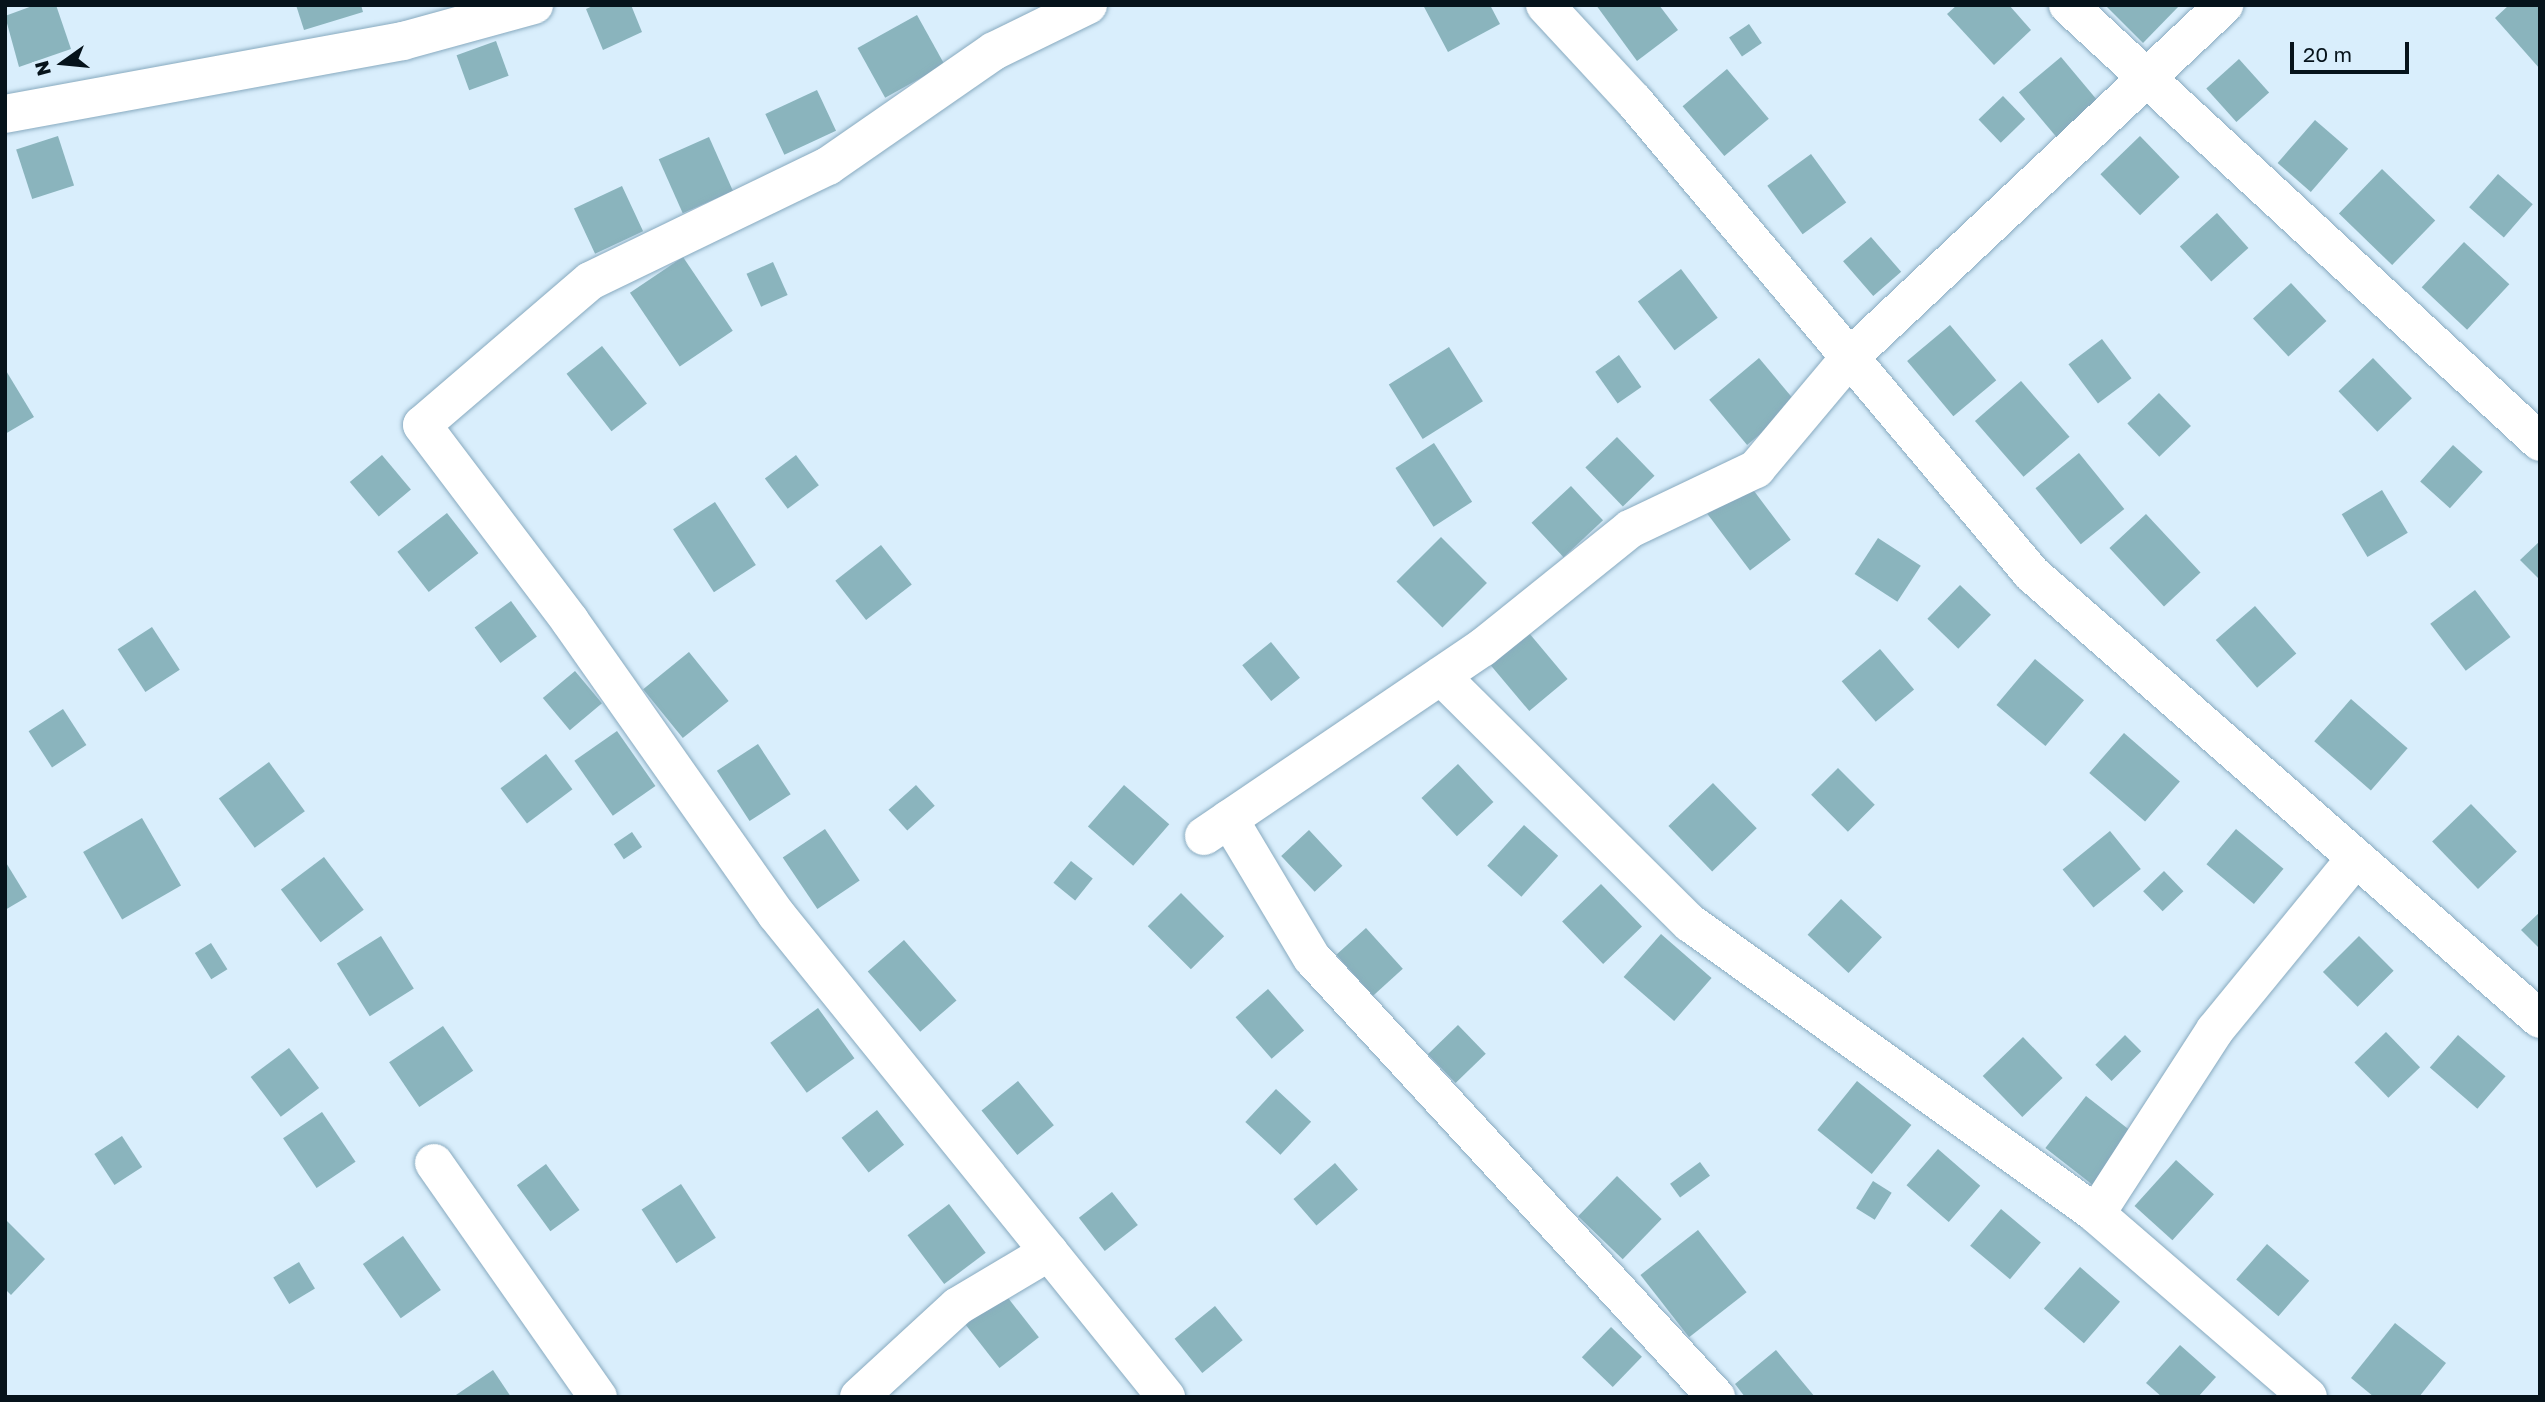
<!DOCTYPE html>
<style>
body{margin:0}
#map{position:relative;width:2545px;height:1402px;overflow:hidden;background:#d9eefc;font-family:"Golos Text",sans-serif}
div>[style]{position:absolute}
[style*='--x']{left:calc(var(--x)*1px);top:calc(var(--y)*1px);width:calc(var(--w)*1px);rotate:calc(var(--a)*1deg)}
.building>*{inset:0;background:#8ab4bd;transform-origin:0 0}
.roads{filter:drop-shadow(0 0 2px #88aabf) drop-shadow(0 0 2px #88aabf)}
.minor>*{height:38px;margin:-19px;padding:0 19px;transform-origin:19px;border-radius:19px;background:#fff}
span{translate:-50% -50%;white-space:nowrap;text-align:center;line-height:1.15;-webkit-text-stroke:6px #d9eefc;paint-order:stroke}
.frame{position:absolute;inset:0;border:7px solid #06131b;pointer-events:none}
.north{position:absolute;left:28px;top:28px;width:70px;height:70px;-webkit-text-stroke:5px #d9eefc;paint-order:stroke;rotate:255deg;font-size:19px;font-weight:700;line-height:28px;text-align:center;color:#06131b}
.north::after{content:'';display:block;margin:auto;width:24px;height:32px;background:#06131b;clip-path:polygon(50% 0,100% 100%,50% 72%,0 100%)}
.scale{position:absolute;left:2290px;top:42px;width:119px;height:32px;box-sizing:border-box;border:4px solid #06131b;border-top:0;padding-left:9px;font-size:21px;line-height:24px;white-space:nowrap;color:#06131b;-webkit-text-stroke:5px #d9eefc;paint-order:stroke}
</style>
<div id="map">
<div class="building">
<i style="clip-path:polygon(35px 5px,56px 5px,71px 49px,19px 67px,5px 16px)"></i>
<i style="clip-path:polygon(296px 5px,361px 5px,363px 12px,304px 30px)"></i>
<i style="clip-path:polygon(595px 5px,631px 5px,642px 32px,603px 50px,586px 9px)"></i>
<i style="clip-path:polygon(1423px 5px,1490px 5px,1500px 24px,1448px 52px)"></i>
<i style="clip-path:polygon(1596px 5px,1659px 5px,1678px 30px,1637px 61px)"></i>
<i style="clip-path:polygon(1957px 5px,2009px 5px,2031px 30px,1994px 65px,1947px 14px)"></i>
<i style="clip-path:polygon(2105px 5px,2180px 5px,2143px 43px)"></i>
<i style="clip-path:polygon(2509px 5px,2540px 5px,2540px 69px,2495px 18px)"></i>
<i style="left:917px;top:15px;width:57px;height:68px;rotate:61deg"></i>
<i style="left:1749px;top:24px;width:23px;height:24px;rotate:56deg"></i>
<i style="left:496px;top:41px;width:37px;height:42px;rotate:70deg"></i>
<i style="left:2061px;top:57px;width:62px;height:55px;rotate:50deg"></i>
<i style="left:2239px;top:59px;width:45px;height:44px;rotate:48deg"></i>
<i style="left:1727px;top:69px;width:65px;height:58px;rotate:50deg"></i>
<i style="left:817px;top:90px;width:45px;height:57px;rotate:65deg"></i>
<i style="left:2003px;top:96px;width:32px;height:34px;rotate:46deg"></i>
<i style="left:2315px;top:120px;width:44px;height:57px;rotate:41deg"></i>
<i style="left:58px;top:136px;width:52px;height:44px;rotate:72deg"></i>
<i style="left:2140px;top:136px;width:57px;height:55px;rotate:46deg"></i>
<i style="left:709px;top:137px;width:59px;height:55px;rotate:66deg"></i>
<i style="left:1811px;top:154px;width:60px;height:54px;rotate:54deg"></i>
<i style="left:2382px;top:169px;width:74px;height:62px;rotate:44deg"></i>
<i style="left:2498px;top:174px;width:46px;height:44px;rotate:41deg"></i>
<i style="left:622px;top:186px;width:50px;height:53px;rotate:65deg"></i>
<i style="left:2217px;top:213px;width:47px;height:50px;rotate:48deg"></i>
<i style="left:1871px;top:237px;width:46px;height:37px;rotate:49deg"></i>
<i style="left:2464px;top:242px;width:62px;height:62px;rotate:43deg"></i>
<i style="left:683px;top:257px;width:89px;height:64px;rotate:56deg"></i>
<i style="left:773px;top:262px;width:36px;height:29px;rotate:66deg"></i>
<i style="left:1681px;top:269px;width:61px;height:54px;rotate:53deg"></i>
<i style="left:2291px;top:283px;width:52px;height:52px;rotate:47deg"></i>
<i style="left:1950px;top:325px;width:72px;height:56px;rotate:50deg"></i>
<i style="left:2102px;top:339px;width:49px;height:42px;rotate:53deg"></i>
<i style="left:602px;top:346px;width:73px;height:45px;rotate:52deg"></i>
<i style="left:1449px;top:347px;width:64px;height:71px;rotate:58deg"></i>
<i style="left:1619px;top:355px;width:39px;height:29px;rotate:55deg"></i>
<i style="left:1759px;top:358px;width:59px;height:65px;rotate:50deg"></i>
<i style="left:2373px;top:358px;width:56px;height:48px;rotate:46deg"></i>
<i style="clip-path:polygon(5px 369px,34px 417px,5px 434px)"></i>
<i style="left:2021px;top:381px;width:74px;height:61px;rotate:49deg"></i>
<i style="left:2159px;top:393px;width:46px;height:44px;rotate:46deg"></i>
<i style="left:1617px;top:437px;width:54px;height:44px;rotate:46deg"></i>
<i style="left:1434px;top:443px;width:70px;height:46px;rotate:57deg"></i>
<i style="left:2453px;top:445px;width:40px;height:49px;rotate:42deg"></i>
<i style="left:2079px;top:453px;width:72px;height:56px;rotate:51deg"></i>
<i style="left:382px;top:455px;width:45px;height:42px;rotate:50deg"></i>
<i style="left:796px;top:455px;width:38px;height:39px;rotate:53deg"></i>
<i style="left:1748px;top:483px;width:71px;height:51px;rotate:53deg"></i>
<i style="left:1571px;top:486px;width:47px;height:54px;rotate:47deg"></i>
<i style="left:2382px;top:490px;width:50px;height:47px;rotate:59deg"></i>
<i style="left:715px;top:502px;width:75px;height:50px;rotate:57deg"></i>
<i style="left:447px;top:513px;width:51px;height:63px;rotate:52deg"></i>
<i style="left:2146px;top:514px;width:80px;height:50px;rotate:47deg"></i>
<i style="left:1441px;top:537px;width:65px;height:63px;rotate:45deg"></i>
<i style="left:1878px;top:538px;width:51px;height:43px;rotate:33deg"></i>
<i style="clip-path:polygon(2540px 541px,2540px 580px,2520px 560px)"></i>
<i style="left:881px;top:545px;width:50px;height:58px;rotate:52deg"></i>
<i style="left:1960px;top:585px;width:43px;height:47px;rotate:44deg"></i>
<i style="left:2475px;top:590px;width:59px;height:56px;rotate:53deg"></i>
<i style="left:511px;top:601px;width:44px;height:45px;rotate:54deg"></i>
<i style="left:2255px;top:606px;width:63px;height:52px;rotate:49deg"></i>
<i style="left:152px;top:627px;width:51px;height:41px;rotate:57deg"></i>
<i style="left:1529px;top:633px;width:60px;height:50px;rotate:50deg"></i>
<i style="left:1271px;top:642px;width:46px;height:37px;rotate:51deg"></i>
<i style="left:1880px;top:649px;width:53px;height:50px;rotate:50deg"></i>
<i style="left:689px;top:652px;width:63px;height:59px;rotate:51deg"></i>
<i style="left:2035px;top:659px;width:64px;height:60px;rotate:40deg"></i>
<i style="left:575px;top:671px;width:42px;height:42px;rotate:50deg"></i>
<i style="left:2351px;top:699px;width:75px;height:56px;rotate:41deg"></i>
<i style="left:63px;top:709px;width:43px;height:41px;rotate:57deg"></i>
<i style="left:617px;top:731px;width:67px;height:52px;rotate:55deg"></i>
<i style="left:2124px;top:733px;width:74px;height:53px;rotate:41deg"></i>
<i style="left:758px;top:744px;width:60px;height:49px;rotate:57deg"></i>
<i style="left:546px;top:754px;width:44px;height:57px;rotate:53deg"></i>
<i style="left:269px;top:762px;width:61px;height:62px;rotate:54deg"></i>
<i style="left:1458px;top:764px;width:52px;height:50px;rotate:47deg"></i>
<i style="left:1838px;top:768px;width:52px;height:38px;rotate:45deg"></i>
<i style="left:1713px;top:783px;width:63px;height:62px;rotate:46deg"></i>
<i style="left:916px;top:785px;width:28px;height:37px;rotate:48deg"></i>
<i style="left:1124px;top:785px;width:60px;height:55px;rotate:41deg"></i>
<i style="left:2471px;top:804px;width:66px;height:54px;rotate:46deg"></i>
<i style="left:142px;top:818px;width:78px;height:68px;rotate:60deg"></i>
<i style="left:1524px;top:825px;width:46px;height:55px;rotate:42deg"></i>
<i style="left:825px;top:829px;width:62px;height:51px;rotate:56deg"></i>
<i style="left:2236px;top:829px;width:62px;height:46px;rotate:40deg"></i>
<i style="left:1309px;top:830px;width:49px;height:38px;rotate:47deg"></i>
<i style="left:2110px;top:831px;width:49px;height:61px;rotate:51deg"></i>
<i style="left:632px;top:832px;width:18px;height:22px;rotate:56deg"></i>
<i style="left:324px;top:857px;width:66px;height:54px;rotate:53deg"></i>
<i style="clip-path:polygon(5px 861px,27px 897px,5px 910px)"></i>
<i style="left:1071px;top:861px;width:28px;height:28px;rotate:39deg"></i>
<i style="left:2164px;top:871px;width:28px;height:29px;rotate:46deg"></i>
<i style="left:1601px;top:884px;width:59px;height:54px;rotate:46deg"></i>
<i style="left:1181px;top:893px;width:61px;height:47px;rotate:45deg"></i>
<i style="left:1841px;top:899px;width:56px;height:49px;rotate:43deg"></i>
<i style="clip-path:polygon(2540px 912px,2540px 949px,2521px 930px)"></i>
<i style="left:1366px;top:928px;width:55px;height:40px;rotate:48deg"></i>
<i style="left:1661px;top:934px;width:67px;height:57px;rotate:41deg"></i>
<i style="left:381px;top:936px;width:62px;height:52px;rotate:58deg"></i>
<i style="left:2359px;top:936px;width:49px;height:51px;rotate:45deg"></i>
<i style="left:904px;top:940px;width:80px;height:48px;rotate:49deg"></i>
<i style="left:211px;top:943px;width:31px;height:19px;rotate:58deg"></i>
<i style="left:1268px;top:989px;width:55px;height:43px;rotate:49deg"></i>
<i style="left:818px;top:1008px;width:62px;height:59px;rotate:54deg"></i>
<i style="left:1458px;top:1025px;width:40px;height:42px;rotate:46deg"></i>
<i style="left:443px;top:1026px;width:54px;height:65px;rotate:56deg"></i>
<i style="left:2386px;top:1032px;width:49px;height:44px;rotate:46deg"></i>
<i style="left:2125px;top:1035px;width:23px;height:42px;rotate:45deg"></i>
<i style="left:2458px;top:1035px;width:63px;height:43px;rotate:41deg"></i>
<i style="left:2023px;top:1037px;width:57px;height:56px;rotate:46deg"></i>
<i style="left:289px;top:1048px;width:50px;height:48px;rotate:53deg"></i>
<i style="left:1018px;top:1081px;width:57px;height:47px;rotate:51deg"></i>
<i style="left:1857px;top:1081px;width:70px;height:63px;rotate:39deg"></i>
<i style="left:1276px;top:1089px;width:48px;height:45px;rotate:43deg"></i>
<i style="left:2086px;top:1096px;width:63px;height:66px;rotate:38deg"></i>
<i style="left:877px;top:1110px;width:44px;height:45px;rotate:52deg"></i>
<i style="left:322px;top:1112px;width:60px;height:47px;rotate:56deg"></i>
<i style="left:122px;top:1136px;width:37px;height:33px;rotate:57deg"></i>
<i style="left:1938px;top:1149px;width:56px;height:48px;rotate:41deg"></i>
<i style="left:2176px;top:1160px;width:51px;height:62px;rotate:42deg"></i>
<i style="left:1700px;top:1162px;width:17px;height:37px;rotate:54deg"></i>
<i style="left:1335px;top:1163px;width:35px;height:55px;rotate:49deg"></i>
<i style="left:546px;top:1164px;width:57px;height:36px;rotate:54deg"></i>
<i style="left:1617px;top:1176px;width:62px;height:56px;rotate:44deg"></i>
<i style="left:1873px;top:1181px;width:22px;height:32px;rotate:32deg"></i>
<i style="left:681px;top:1184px;width:64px;height:47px;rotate:57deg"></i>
<i style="left:1112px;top:1192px;width:42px;height:42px;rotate:52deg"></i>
<i style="left:949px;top:1204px;width:61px;height:52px;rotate:53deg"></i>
<i style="left:2001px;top:1209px;width:52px;height:48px;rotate:40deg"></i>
<i style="clip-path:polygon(5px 1219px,45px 1259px,11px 1295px,5px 1289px)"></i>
<i style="left:1698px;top:1230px;width:79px;height:73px;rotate:52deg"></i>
<i style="left:403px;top:1236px;width:66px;height:49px;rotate:55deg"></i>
<i style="left:2267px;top:1244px;width:56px;height:47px;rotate:41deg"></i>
<i style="left:299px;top:1262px;width:31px;height:30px;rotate:59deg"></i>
<i style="left:2080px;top:1267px;width:53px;height:55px;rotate:41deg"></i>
<i style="left:1005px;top:1294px;width:55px;height:50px;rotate:52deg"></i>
<i style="left:1215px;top:1306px;width:44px;height:52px;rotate:51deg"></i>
<i style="clip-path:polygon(2395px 1323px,2446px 1363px,2419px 1397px,2374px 1397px,2351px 1378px)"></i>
<i style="left:1611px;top:1327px;width:43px;height:42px;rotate:44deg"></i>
<i style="clip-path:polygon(2180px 1345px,2216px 1377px,2198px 1397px,2162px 1397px,2146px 1383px)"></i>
<i style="clip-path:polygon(1776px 1350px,1815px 1397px,1745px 1397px,1735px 1384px)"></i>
<i style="clip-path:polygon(493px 1370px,511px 1397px,453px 1397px)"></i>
</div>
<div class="roads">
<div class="minor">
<i style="--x:1088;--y:5;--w:105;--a:153.9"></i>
<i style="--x:994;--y:51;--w:202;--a:145.3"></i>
<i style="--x:828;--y:166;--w:264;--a:154.2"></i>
<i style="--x:590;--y:281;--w:221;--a:139.4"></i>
<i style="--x:422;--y:425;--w:246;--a:52.9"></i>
<i style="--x:570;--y:621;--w:358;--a:54.9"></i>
<i style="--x:776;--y:914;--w:621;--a:51.08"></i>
<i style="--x:1545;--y:5;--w:131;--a:47.2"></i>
<i style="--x:1634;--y:101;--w:618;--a:49.92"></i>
<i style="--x:2032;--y:574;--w:675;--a:41.22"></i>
<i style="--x:2068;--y:5;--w:643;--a:42.79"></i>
<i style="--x:5;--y:114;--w:405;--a:-10.4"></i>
<i style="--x:403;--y:41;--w:136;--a:-15.4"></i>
<i style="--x:1441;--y:676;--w:351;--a:44.8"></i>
<i style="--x:1690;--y:923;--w:500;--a:35.6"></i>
<i style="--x:2096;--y:1214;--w:280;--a:40.8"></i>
<i style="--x:1229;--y:819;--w:162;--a:59.2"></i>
<i style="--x:1312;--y:958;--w:597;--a:47.38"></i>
<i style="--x:1204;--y:836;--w:336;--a:-34.1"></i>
<i style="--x:1482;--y:648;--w:190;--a:-38.8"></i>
<i style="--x:1630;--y:529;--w:140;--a:-25.5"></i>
<i style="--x:1756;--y:469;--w:146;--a:-50"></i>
<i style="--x:1850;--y:357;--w:514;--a:-43.26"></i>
<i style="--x:434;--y:1163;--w:286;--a:55"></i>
<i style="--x:2096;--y:1214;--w:219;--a:-57.1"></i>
<i style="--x:2215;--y:1030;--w:222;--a:-50.7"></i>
<i style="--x:859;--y:1397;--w:134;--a:-42.6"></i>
<i style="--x:958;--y:1306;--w:106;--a:-30.7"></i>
</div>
</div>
<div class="frame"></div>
<div class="north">N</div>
<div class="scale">20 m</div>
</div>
